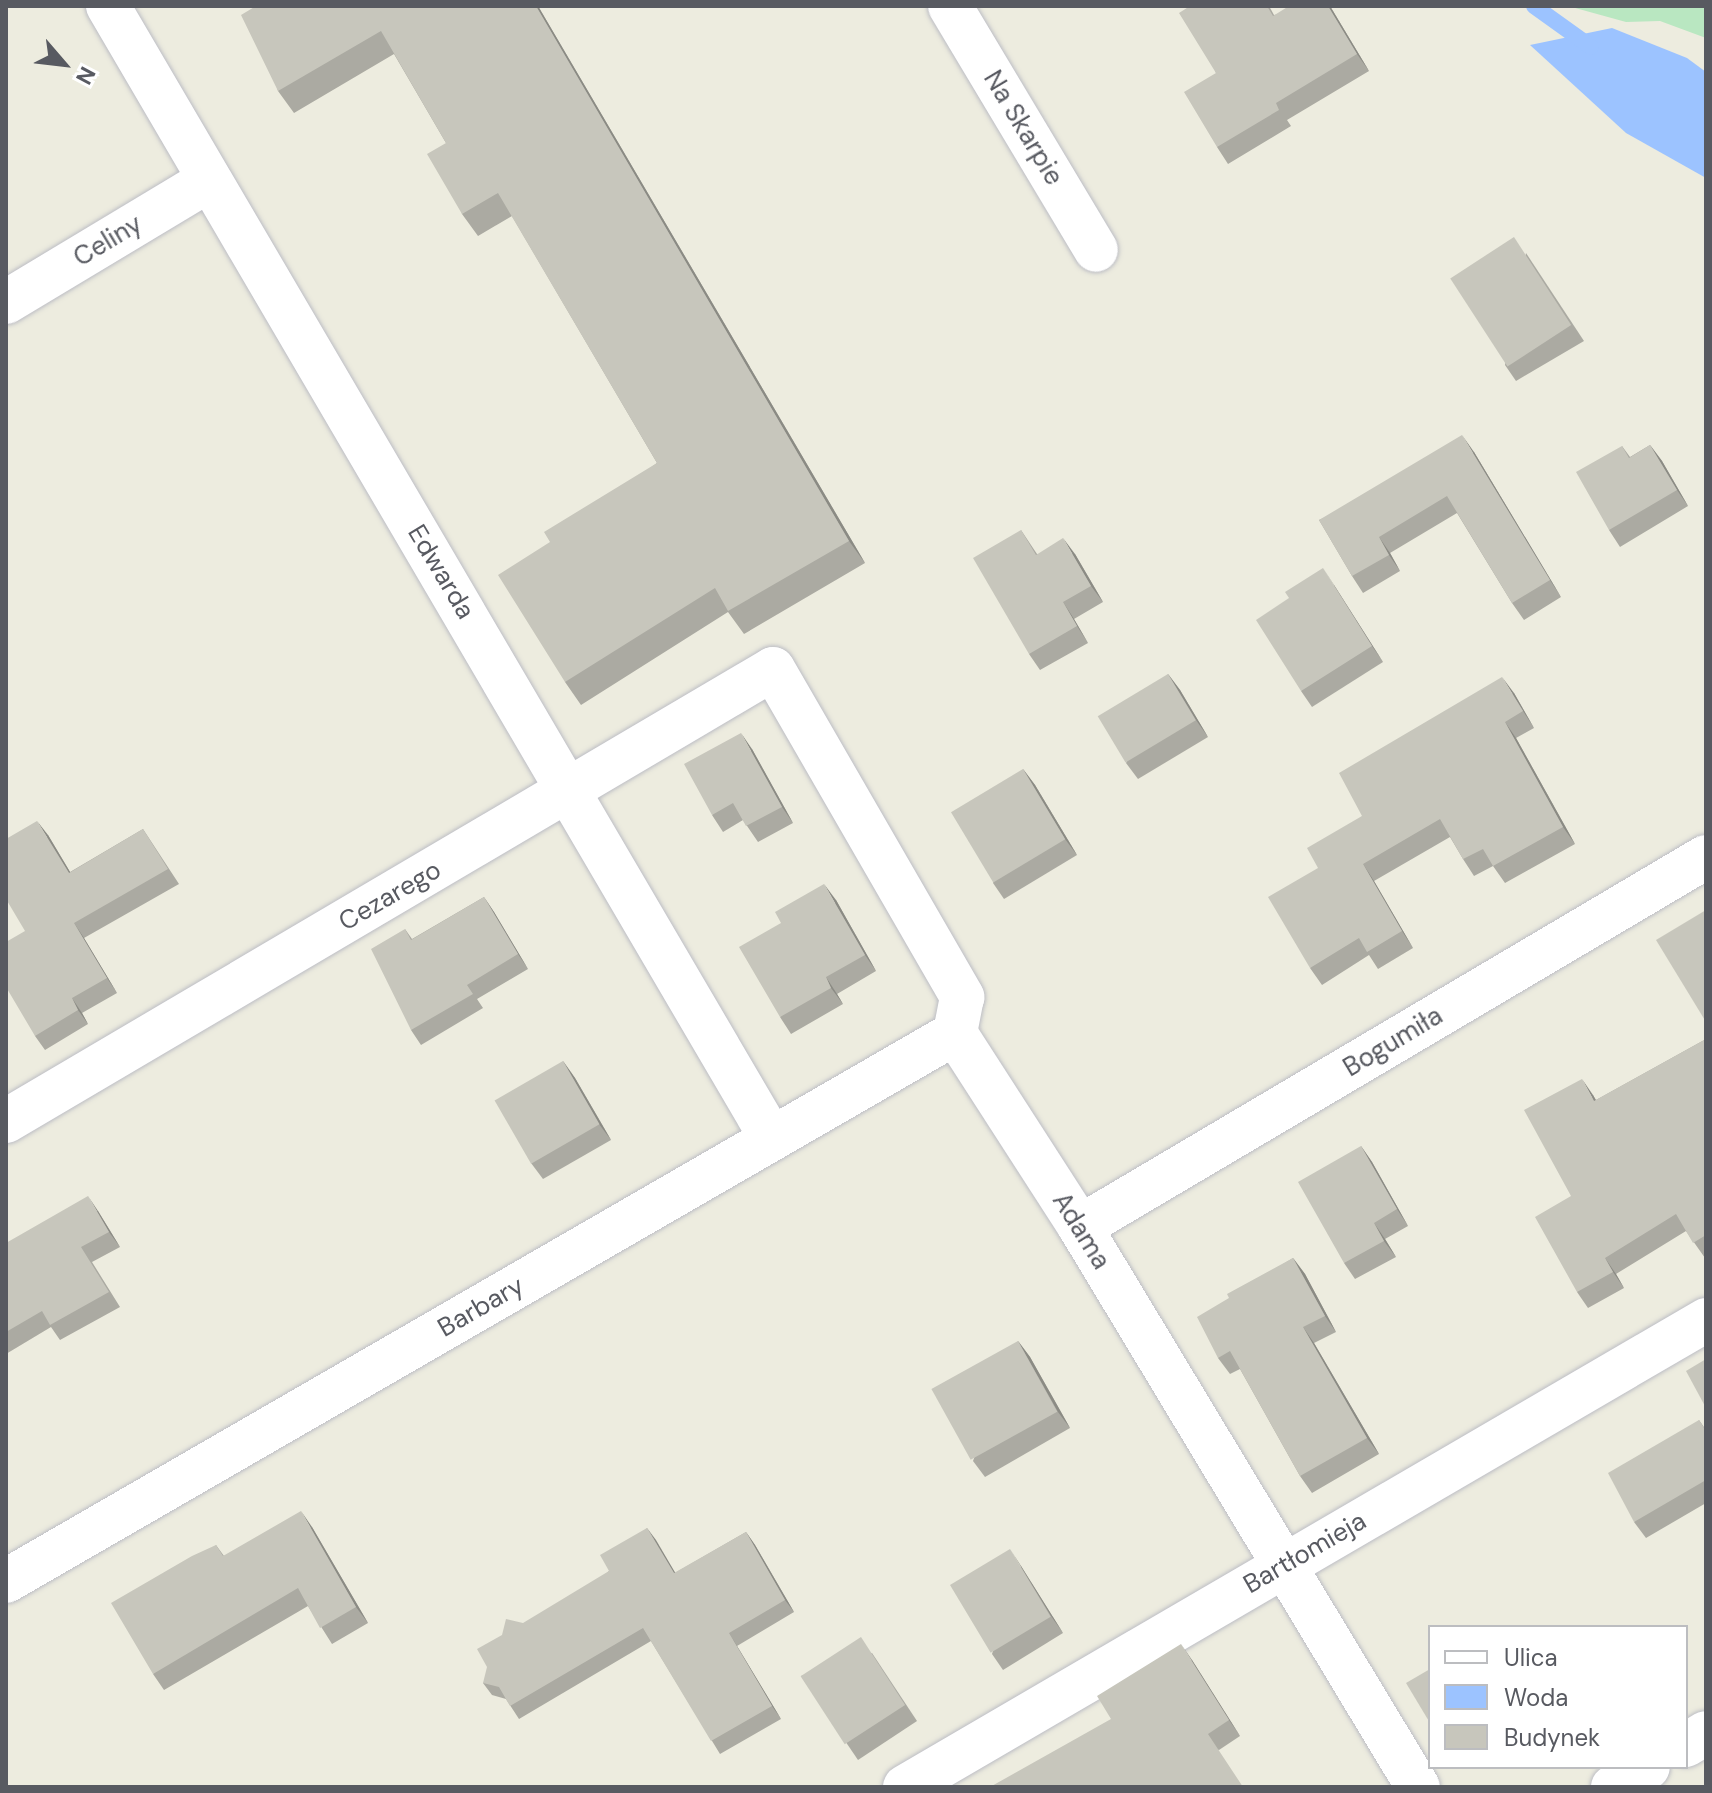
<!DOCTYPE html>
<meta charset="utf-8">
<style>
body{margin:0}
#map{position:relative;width:1712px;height:1793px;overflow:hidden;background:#edecdf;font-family:"DM Sans",sans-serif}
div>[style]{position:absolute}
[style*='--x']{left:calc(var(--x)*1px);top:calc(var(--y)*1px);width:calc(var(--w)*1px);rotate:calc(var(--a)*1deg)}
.green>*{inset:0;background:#b9e7c1}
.water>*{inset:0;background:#9cc3ff}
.stream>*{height:16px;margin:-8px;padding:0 8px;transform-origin:8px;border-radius:8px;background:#9cc3ff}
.roads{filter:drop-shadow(0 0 2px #bcbdc4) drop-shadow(0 0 2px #bcbdc4)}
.minor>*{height:44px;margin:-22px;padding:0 22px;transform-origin:22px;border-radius:22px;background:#fff}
.wall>*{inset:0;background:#abaaa2}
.shaded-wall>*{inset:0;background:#8b8b84}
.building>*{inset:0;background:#c7c6bc;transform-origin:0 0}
span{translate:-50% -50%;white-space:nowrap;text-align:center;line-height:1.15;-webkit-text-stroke:6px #fff;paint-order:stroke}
.street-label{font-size:26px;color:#585a61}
.frame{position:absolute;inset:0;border:8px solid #585a61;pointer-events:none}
.legend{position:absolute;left:1428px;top:1625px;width:260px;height:144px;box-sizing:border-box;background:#fff;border:2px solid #bcbdc0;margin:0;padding:10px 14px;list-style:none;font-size:24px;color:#585a61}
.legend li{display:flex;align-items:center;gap:16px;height:40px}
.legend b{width:40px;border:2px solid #bcbdc0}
.north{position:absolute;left:24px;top:24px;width:80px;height:80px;-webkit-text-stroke:6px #fff;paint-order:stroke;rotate:118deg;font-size:22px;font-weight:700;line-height:32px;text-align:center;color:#585a61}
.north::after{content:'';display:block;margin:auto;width:28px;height:36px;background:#585a61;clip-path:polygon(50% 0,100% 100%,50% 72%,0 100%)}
</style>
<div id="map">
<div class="green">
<i style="clip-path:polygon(1568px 6px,1706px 6px,1706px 38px,1660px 21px,1626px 22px)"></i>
</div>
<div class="water">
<i style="clip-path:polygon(1612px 28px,1687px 58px,1706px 72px,1706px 178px,1626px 133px,1530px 45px)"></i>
</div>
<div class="stream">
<i style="--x:1534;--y:6;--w:70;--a:35.7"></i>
</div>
<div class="roads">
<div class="minor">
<i style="--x:108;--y:6;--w:1313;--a:59.63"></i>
<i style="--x:950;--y:6;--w:284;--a:59.1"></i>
<i style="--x:6;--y:302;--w:237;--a:-31"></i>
<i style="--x:6;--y:1121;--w:890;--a:-30.51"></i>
<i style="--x:773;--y:669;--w:379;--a:60"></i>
<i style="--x:962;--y:997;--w:37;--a:101"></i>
<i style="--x:955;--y:1033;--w:231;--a:57.2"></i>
<i style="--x:1080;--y:1227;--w:654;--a:58.89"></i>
<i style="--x:1080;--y:1227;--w:727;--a:-30.59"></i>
<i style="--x:6;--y:1581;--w:1096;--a:-30"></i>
<i style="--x:1686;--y:1745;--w:23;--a:-31"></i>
<i style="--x:905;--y:1787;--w:927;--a:-30.24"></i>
<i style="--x:1613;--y:1787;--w:40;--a:-29.7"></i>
</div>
</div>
<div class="wall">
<i style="clip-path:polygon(256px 6px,538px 6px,865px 563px,744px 634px,728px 612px,581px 705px,565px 682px,550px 542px,657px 463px,512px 216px,478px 236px,462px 214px,446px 143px,394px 54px,294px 113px,278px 91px)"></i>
<i style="clip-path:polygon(1190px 6px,1269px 6px,1274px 15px,1330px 6px,1369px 71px,1287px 120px,1291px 126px,1228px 164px,1217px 147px,1216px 73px)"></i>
<i style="clip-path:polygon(1526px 253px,1584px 341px,1516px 381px,1505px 365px)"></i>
<i style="clip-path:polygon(1650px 445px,1662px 461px,1688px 506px,1620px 547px,1609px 530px,1622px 446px,1630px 457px)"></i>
<i style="clip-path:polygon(1474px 452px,1561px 597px,1524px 620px,1512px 603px,1457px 513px,1390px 553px,1400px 571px,1363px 593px,1352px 576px,1319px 520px)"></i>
<i style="clip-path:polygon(1021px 530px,1037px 554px,1075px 554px,1103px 602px,1074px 619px,1088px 643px,1040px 670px,1029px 654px)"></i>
<i style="clip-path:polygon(1334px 585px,1383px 662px,1312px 707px,1301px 691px)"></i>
<i style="clip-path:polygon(1168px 674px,1180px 690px,1208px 737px,1138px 779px,1126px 763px)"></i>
<i style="clip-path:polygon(1514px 693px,1534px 728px,1516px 738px,1575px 844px,1505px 883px,1493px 866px,1474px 876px,1463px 859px,1450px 837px,1374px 881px,1413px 948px,1378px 969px,1369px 955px,1322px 985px,1310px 968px,1362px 816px)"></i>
<i style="clip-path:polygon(752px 749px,793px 823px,758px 842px,743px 820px,723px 832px,712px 815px)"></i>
<i style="clip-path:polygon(1023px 769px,1035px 785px,1077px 855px,1004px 899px,993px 883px)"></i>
<i style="clip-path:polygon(143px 829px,179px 884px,84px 938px,117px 993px,82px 1013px,88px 1024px,45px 1050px,35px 1036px,25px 931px,48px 835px,70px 872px)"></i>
<i style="clip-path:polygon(484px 897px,494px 912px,528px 969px,477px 999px,483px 1008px,421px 1045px,411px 1030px,405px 929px,412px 939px)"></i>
<i style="clip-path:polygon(836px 900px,876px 971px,837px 994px,843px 1004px,791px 1034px,780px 1017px)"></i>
<i style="clip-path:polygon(1706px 1039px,1706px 1258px,1705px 1258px,1686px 1231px,1616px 1274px,1624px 1288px,1588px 1308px,1577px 1292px,1571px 1196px,1593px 1095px,1596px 1100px)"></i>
<i style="clip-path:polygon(563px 1061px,575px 1078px,611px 1140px,543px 1179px,531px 1163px)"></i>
<i style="clip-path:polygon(1361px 1146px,1372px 1162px,1408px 1226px,1385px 1239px,1396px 1257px,1355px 1279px,1344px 1263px)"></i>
<i style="clip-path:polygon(98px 1211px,120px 1247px,92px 1262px,120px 1307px,60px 1340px,51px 1327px,6px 1354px,6px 1243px)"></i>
<i style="clip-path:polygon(1293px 1258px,1305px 1274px,1336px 1332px,1314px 1343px,1379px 1454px,1312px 1493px,1300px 1476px,1240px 1369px,1230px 1374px,1218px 1358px,1229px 1298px)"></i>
<i style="clip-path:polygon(1018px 1341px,1030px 1357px,1070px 1428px,985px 1477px,973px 1461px)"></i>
<i style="clip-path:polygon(1699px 1420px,1706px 1430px,1706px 1503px,1646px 1538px,1634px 1522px)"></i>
<i style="clip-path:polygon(312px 1527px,368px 1623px,332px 1644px,308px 1606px,164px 1690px,153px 1674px,216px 1545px,224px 1556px)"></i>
<i style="clip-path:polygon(647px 1528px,675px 1573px,746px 1532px,755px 1545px,794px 1612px,737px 1646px,781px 1719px,720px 1754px,651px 1641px,519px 1719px,506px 1699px,492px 1695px,483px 1683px,609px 1571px)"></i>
<i style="clip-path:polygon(1021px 1566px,1063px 1633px,1003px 1670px,992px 1654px)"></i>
<i style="clip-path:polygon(872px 1653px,917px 1721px,858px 1760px,801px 1676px)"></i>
<i style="clip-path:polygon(1192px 1660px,1240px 1736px,1219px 1750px,1111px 1719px)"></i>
</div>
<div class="shaded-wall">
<i style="clip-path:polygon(536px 6px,538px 6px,865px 563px,849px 541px)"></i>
<i style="clip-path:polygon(1328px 6px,1330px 6px,1369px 71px,1357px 54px)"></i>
<i style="clip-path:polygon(1462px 435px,1474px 452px,1561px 597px,1550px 580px)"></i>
<i style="clip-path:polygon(1650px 445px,1662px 461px,1688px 506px,1677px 490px)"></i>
<i style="clip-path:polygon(1379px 537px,1390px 553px,1400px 571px,1389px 555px)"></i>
<i style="clip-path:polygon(1063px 538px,1075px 554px,1103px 602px,1091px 586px)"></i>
<i style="clip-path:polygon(1323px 568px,1334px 585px,1383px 662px,1372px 646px)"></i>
<i style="clip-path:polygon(1063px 602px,1074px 619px,1088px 643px,1077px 626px)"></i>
<i style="clip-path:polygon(1168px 674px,1180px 690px,1208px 737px,1196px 720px)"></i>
<i style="clip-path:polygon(1502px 677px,1514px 693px,1534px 728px,1523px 711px)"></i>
<i style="clip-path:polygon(1505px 722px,1516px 738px,1575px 844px,1563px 827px)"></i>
<i style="clip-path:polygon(741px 733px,752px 749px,793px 823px,782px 807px)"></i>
<i style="clip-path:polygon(1023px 769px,1035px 785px,1077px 855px,1065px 839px)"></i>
<i style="clip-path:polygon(37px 821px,48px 835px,79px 887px,69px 873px)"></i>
<i style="clip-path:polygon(1363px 864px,1374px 881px,1413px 948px,1402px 931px)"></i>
<i style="clip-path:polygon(824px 884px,836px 900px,876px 971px,865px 955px)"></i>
<i style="clip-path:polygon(484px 897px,494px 912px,528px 969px,518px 954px)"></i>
<i style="clip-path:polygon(74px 923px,84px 938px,117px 993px,107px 978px)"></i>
<i style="clip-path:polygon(826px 977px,837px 994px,843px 1004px,831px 988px)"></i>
<i style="clip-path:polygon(72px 998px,82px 1013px,88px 1024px,78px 1010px)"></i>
<i style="clip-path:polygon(563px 1061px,575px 1078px,611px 1140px,599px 1124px)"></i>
<i style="clip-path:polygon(1582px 1079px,1593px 1095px,1605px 1117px,1594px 1101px)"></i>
<i style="clip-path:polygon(1361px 1146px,1372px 1162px,1408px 1226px,1397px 1209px)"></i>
<i style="clip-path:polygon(88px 1196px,98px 1211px,120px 1247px,109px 1232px)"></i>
<i style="clip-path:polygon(1374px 1223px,1385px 1239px,1396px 1257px,1384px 1241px)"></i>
<i style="clip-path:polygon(1293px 1258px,1305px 1274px,1336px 1332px,1325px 1316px)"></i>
<i style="clip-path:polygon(1605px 1258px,1616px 1274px,1624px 1288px,1613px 1272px)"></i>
<i style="clip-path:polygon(1303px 1327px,1314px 1343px,1379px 1454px,1367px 1438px)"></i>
<i style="clip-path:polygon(1018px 1341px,1030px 1357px,1070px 1428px,1058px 1412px)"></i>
<i style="clip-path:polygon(301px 1511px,312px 1527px,368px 1623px,356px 1607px)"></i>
<i style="clip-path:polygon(647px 1528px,656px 1540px,683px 1586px,674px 1573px)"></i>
<i style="clip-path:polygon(746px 1532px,755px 1545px,794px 1612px,785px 1600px)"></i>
<i style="clip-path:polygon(1010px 1549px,1021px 1566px,1063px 1633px,1051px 1616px)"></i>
<i style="clip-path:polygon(729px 1633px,737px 1646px,781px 1719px,772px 1706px)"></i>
<i style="clip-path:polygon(1181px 1644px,1192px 1660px,1240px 1736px,1229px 1720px)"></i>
</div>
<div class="building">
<i style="clip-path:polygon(256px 6px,536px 6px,849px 541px,728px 611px,715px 588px,565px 682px,498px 575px,550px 542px,544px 532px,657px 463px,498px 193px,462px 214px,427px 154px,446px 143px,381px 31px,278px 91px,241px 15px)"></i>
<i style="clip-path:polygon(1190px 6px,1267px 6px,1273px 16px,1289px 6px,1328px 6px,1357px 54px,1276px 103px,1279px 110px,1217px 147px,1184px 92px,1216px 73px,1179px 13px)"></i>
<i style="left:1514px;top:237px;width:105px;height:76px;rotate:57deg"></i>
<i style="clip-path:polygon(1462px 435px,1550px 580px,1512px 603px,1447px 496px,1379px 537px,1389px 555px,1352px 576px,1319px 520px)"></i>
<i style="clip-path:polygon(1650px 445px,1677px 490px,1609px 530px,1576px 472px,1622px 446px,1629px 458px)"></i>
<i style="clip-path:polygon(1021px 530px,1036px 555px,1063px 538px,1091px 586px,1063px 602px,1077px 626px,1029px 654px,973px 558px)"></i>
<i style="clip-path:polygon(1323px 568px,1372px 646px,1301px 691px,1256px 620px,1289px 598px,1285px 592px)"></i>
<i style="left:1168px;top:674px;width:54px;height:82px;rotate:59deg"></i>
<i style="clip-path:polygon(1502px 677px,1523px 711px,1505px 722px,1563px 827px,1493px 866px,1483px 849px,1463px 859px,1440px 819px,1363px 864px,1402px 931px,1367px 952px,1359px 938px,1310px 968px,1268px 897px,1318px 868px,1307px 848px,1362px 816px,1339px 773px)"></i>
<i style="clip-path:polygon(741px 733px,782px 807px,746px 826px,733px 803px,712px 815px,684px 764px)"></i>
<i style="left:1023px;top:769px;width:82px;height:84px;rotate:59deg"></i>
<i style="clip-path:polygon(37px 821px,69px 873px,143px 829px,168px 869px,74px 923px,107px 978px,72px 998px,78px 1010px,35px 1036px,6px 987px,6px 942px,25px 931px,6px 899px,6px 839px)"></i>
<i style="clip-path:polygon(824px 884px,865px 955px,826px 977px,831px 988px,780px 1017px,739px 947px,781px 923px,775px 912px)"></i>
<i style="clip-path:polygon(484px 897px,518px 954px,467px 985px,473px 994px,411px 1030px,371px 949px,405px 929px,411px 940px)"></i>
<i style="clip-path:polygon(1706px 910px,1706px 1022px,1656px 940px)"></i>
<i style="clip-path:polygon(1706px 1039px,1706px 1235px,1693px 1243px,1676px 1214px,1605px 1258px,1613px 1272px,1577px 1292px,1535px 1217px,1571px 1196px,1524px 1110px,1582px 1079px,1594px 1101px)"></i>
<i style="left:563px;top:1061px;width:73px;height:79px;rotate:60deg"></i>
<i style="clip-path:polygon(1361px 1146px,1397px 1209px,1374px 1223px,1384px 1241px,1344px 1263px,1298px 1182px)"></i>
<i style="clip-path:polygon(88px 1196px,109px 1232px,81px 1247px,109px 1292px,50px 1325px,42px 1311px,6px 1332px,6px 1243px)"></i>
<i style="clip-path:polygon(1293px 1258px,1325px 1316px,1303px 1327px,1367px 1438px,1300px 1476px,1230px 1351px,1218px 1358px,1197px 1317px,1229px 1298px,1227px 1294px)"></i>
<i style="left:1018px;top:1341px;width:81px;height:99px;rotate:61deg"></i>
<i style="clip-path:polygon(1706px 1359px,1706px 1408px,1686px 1371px)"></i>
<i style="clip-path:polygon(1699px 1420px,1706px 1431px,1706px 1480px,1634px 1522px,1608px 1473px)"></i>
<i style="clip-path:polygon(301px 1511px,356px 1607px,320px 1628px,298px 1588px,153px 1674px,111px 1603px,192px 1556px,216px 1545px,223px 1556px)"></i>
<i style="clip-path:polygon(647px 1528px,674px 1573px,746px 1532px,785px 1600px,729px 1633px,772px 1706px,711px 1741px,643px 1628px,510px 1706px,499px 1687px,483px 1683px,487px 1667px,477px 1649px,502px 1635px,506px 1619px,523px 1623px,609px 1571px,600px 1555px)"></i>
<i style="left:1010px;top:1549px;width:79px;height:70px;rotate:59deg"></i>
<i style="left:861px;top:1637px;width:81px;height:72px;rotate:57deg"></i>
<i style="clip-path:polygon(1181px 1644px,1229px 1720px,1208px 1734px,1243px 1787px,990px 1787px,1111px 1719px,1097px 1696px)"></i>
<i style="clip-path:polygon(1430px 1669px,1430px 1723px,1406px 1683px)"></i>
</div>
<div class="street-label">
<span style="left:1023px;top:128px;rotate:59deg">Na Skarpie</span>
<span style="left:108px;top:241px;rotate:-31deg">Celiny</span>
<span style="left:441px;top:572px;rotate:59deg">Edwarda</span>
<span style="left:390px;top:896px;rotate:-30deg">Cezarego</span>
<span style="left:1393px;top:1042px;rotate:-31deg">Bogumiła</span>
<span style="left:1081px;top:1231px;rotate:58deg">Adama</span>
<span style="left:481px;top:1307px;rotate:-30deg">Barbary</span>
<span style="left:1305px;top:1553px;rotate:-30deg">Bartłomieja</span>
</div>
<div class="frame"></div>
<ul class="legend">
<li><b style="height:10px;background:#fff"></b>Ulica</li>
<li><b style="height:22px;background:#9cc3ff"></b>Woda</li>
<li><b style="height:22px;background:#c7c6bc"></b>Budynek</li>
</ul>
<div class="north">N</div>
</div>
